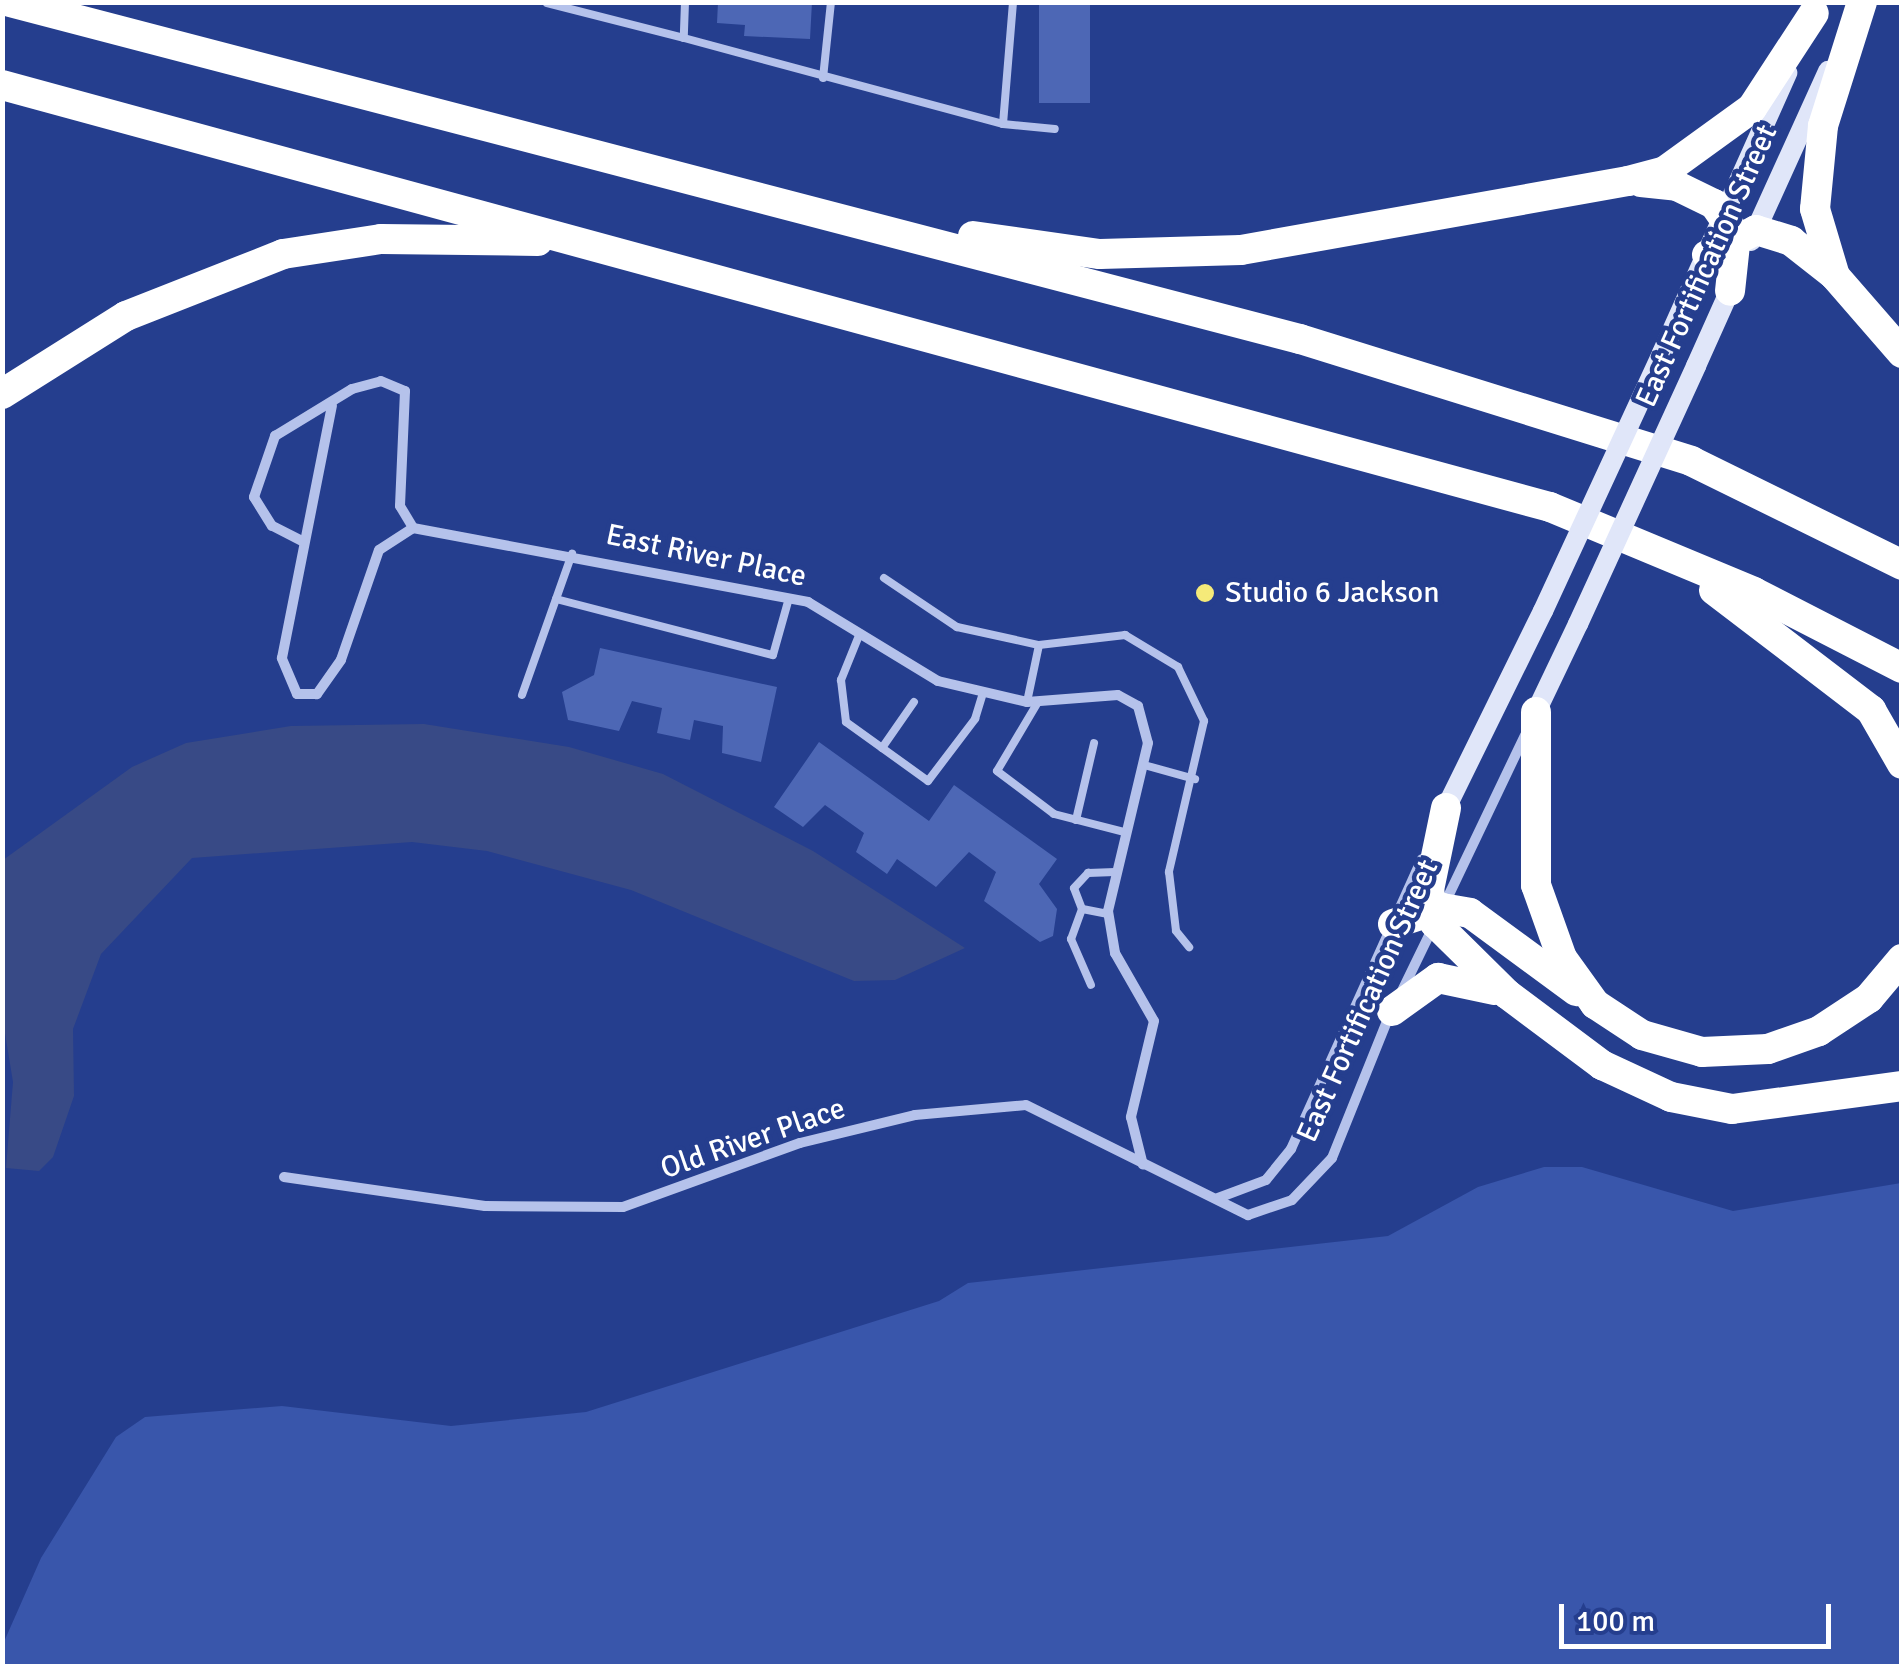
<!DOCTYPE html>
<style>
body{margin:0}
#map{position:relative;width:1904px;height:1669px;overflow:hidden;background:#253e8e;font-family:Signika,sans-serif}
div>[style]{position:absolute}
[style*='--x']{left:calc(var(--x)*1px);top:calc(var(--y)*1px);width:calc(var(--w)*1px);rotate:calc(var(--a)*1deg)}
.green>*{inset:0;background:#3956ab}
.water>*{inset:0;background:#384a86}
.building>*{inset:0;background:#4d67b5;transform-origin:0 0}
.lane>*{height:8px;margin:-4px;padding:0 4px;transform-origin:4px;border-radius:4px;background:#b5c2eb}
.street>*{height:10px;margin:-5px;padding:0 5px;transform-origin:5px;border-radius:5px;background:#b5c2eb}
.secondary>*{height:20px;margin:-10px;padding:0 10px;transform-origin:10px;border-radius:10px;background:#e0e6f9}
.highway>*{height:30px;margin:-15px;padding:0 15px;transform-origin:15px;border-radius:15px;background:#fff}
.secondary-bridge>*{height:20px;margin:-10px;padding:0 10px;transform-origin:10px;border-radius:10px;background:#e0e6f9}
.dots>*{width:28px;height:28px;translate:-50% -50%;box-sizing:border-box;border:5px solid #253e8e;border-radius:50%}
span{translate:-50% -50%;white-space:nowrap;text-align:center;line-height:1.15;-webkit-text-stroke:9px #253e8e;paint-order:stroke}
.street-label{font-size:30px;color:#fff}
.poi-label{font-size:30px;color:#fff}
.left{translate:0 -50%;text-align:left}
.frame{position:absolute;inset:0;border:5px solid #fff;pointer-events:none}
.scale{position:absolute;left:1559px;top:1604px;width:272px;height:45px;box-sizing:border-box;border:5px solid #fff;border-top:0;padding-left:12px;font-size:30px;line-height:35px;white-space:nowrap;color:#fff;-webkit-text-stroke:8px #253e8e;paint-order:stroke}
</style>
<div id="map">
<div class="green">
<i style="clip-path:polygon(1544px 1167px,1582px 1167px,1733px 1211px,1901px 1183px,1901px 1666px,3px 1666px,3px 1644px,41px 1558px,116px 1437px,145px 1417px,282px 1406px,451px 1426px,586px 1412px,939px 1301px,968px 1283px,1388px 1236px,1478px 1187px)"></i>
</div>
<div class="water">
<i style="clip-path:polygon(424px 724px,569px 747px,663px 774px,813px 851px,965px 948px,895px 980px,854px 981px,631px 890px,487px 851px,412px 842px,192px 858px,101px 954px,73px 1029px,74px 1096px,53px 1157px,39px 1171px,6px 1168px,13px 1082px,2px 1015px,3px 860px,132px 767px,186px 743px,291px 726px)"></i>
</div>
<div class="building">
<i style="clip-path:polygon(718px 2px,812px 2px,810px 39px,744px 36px,745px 25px,717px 23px)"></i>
<i style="left:1039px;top:2px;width:51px;height:101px"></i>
<i style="clip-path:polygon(600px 648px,777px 687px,761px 762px,722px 753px,723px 726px,694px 720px,690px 740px,657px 733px,662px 708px,632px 701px,619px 731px,568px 720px,562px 692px,594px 675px)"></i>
<i style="clip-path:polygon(819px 742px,929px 821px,954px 785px,1057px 859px,1039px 884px,1057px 909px,1053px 936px,1040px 942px,984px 901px,996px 872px,969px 852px,936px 887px,897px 859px,887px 874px,856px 852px,864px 833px,825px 805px,803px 827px,774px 807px)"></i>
</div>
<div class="lane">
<i style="--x:685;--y:2;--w:36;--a:92"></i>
<i style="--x:684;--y:38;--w:330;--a:15.1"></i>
<i style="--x:1003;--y:124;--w:122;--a:-85.3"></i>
<i style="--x:547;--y:3;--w:141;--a:14.3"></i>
<i style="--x:823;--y:78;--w:76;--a:-84"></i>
<i style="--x:1003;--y:124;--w:52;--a:5.5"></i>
<i style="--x:884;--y:578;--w:88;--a:33.9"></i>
<i style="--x:957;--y:627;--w:84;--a:12.4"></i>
<i style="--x:1039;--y:645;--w:87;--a:-6.6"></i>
<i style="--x:1125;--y:635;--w:62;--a:31.1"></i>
<i style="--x:1178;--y:667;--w:60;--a:64.3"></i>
<i style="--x:1204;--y:721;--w:155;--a:103.1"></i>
<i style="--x:1169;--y:872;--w:59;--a:83.2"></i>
<i style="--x:1176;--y:931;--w:21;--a:51"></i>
<i style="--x:556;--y:599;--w:224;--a:14.5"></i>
<i style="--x:773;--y:655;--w:59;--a:-74.3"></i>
<i style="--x:860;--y:633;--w:51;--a:112"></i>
<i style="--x:841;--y:680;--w:42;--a:83.2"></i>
<i style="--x:846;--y:722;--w:101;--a:35.7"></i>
<i style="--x:928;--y:781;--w:78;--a:-52.8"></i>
<i style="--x:975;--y:719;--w:28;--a:-73"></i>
<i style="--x:522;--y:695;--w:150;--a:-70.5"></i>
<i style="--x:1027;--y:702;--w:58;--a:-78.1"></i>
<i style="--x:1038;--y:702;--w:80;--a:120.7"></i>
<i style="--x:997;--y:771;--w:71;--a:37"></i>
<i style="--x:1054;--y:814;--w:72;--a:14.4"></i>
<i style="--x:882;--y:748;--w:56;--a:-55.2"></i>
<i style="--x:1144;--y:765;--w:53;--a:15.4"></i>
<i style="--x:1076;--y:820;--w:79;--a:-76.8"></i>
<i style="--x:1082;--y:909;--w:32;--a:110"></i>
<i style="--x:1071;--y:939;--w:50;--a:66.5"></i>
<i style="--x:1108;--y:914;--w:26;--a:-169"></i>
<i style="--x:1082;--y:909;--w:22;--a:-111"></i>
<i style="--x:1074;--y:888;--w:21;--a:-47"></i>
<i style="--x:1088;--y:873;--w:27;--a:-2"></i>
</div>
<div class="street">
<i style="--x:413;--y:528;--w:402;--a:10.6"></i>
<i style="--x:808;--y:602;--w:152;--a:31.3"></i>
<i style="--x:938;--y:681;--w:91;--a:13.3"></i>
<i style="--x:1027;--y:702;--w:91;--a:-4.4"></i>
<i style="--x:1118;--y:695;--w:23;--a:29"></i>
<i style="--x:1138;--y:706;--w:38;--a:75"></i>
<i style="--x:1148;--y:743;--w:173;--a:103.4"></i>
<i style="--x:1108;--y:911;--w:43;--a:80.5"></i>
<i style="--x:1115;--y:953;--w:78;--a:60.2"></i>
<i style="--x:1154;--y:1021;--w:99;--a:103.5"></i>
<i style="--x:1131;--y:1117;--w:49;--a:76"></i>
<i style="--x:304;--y:542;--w:36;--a:-153"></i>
<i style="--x:272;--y:526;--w:34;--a:-122"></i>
<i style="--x:254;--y:497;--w:65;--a:-71"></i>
<i style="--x:275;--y:436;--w:90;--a:-31.4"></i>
<i style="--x:352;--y:389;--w:30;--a:-15"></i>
<i style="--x:381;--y:381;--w:26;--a:23"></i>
<i style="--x:405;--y:391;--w:115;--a:92.5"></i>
<i style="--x:400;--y:506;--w:26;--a:59"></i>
<i style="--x:413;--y:528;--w:40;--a:147.1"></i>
<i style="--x:379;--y:550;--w:116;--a:109.1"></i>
<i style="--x:341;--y:660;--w:42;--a:125.2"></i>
<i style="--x:317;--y:694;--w:20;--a:180"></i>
<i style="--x:297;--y:694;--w:39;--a:-113"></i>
<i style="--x:282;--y:658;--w:257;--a:-78.8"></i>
<i style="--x:1444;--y:905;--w:188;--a:-64.5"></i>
<i style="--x:1400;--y:995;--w:73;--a:-64.1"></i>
<i style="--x:284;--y:1177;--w:203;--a:8.2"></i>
<i style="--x:485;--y:1206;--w:138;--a:0.4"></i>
<i style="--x:623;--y:1207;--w:188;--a:-19.9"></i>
<i style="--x:800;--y:1143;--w:118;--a:-13.7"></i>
<i style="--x:915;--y:1115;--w:111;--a:-5.1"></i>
<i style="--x:1026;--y:1105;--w:248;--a:26.4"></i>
<i style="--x:1248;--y:1215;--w:46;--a:-18.8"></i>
<i style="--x:1292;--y:1200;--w:58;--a:-46.4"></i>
<i style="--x:1332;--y:1158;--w:155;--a:-68.1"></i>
<i style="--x:1218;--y:1198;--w:51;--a:-20.6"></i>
<i style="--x:1266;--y:1180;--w:40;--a:-51"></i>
<i style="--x:1291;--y:1149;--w:318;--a:-65.7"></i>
</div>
<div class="secondary">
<i style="--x:1751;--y:241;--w:187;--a:-65.6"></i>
<i style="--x:1662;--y:353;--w:307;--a:-65.9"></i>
<i style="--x:1696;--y:366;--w:93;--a:-65.9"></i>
<i style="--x:1536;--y:712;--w:98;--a:-64.5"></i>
<i style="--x:1446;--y:808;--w:220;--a:-63.8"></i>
</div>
<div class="highway">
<i style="--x:10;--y:2;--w:1333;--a:14.64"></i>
<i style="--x:1300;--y:339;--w:410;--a:17.3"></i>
<i style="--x:1691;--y:461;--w:235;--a:26.2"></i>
<i style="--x:1862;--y:2;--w:130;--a:107.5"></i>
<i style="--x:1823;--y:126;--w:83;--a:95.5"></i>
<i style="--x:1815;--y:209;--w:70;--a:73.4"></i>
<i style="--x:1835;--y:276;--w:102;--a:49"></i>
<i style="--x:2;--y:85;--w:1604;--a:15.25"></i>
<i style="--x:1550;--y:507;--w:221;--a:22.6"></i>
<i style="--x:1754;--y:592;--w:166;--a:27.2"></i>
<i style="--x:1641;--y:182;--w:36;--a:6"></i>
<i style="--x:1677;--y:186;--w:41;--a:25.9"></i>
<i style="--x:1714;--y:204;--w:38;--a:55"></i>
<i style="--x:1736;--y:235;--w:56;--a:96.1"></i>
<i style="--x:973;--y:236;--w:128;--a:8.1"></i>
<i style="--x:1100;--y:254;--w:141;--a:-1.6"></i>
<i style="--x:1241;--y:250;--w:393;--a:-10.1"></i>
<i style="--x:1628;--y:181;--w:38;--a:-15"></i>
<i style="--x:1665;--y:171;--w:107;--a:-35.9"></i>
<i style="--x:1752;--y:108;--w:113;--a:-56.9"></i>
<i style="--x:1707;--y:255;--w:55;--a:-27"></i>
<i style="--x:1756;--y:230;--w:37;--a:17"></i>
<i style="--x:1791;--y:241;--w:53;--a:38.2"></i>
<i style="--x:2;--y:394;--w:146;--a:-32.2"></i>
<i style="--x:126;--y:316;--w:169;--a:-21.5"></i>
<i style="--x:283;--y:254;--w:99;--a:-8.7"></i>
<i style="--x:381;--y:239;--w:157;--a:0.7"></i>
<i style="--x:1714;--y:590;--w:198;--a:37.4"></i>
<i style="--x:1871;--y:710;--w:62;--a:60.1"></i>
<i style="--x:1536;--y:712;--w:173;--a:90"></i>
<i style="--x:1536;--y:885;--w:77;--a:70.4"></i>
<i style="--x:1562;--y:958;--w:57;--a:54.3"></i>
<i style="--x:1595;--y:1004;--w:56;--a:33.4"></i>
<i style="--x:1642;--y:1035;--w:62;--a:15.8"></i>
<i style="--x:1702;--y:1052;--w:66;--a:-2.6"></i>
<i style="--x:1768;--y:1049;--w:54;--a:-19.4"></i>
<i style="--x:1819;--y:1031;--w:60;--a:-33.4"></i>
<i style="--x:1869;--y:998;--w:51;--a:-49.8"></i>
<i style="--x:1446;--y:808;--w:84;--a:101.7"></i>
<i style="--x:1429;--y:890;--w:34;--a:80"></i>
<i style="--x:1435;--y:923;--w:101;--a:44.6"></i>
<i style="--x:1507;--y:994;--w:119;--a:36.8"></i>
<i style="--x:1602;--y:1065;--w:76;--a:24.9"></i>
<i style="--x:1671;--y:1097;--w:62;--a:11.1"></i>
<i style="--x:1732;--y:1109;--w:172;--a:-7.7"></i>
<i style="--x:1393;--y:924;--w:52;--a:-18.1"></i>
<i style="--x:1442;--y:908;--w:28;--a:10"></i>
<i style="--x:1470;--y:913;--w:132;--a:36.3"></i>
<i style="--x:1392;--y:1011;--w:57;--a:-35.7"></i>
<i style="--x:1438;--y:978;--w:58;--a:11.9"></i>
</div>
<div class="secondary-bridge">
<i style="--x:1543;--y:611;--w:284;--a:-65.2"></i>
<i style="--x:1578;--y:624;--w:284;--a:-65.4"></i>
</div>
<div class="dots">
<i style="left:1205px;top:593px;background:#f5ea79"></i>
</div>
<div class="street-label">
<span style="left:1707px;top:266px;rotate:-66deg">East Fortification Street</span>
<span style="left:706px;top:556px;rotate:12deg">East River Place</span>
<span style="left:1368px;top:1001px;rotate:-66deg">East Fortification Street</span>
<span style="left:753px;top:1139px;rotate:-19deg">Old River Place</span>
</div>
<div class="poi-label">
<span class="left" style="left:1225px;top:593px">Studio 6 Jackson</span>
</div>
<div class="frame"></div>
<div class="scale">100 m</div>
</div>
